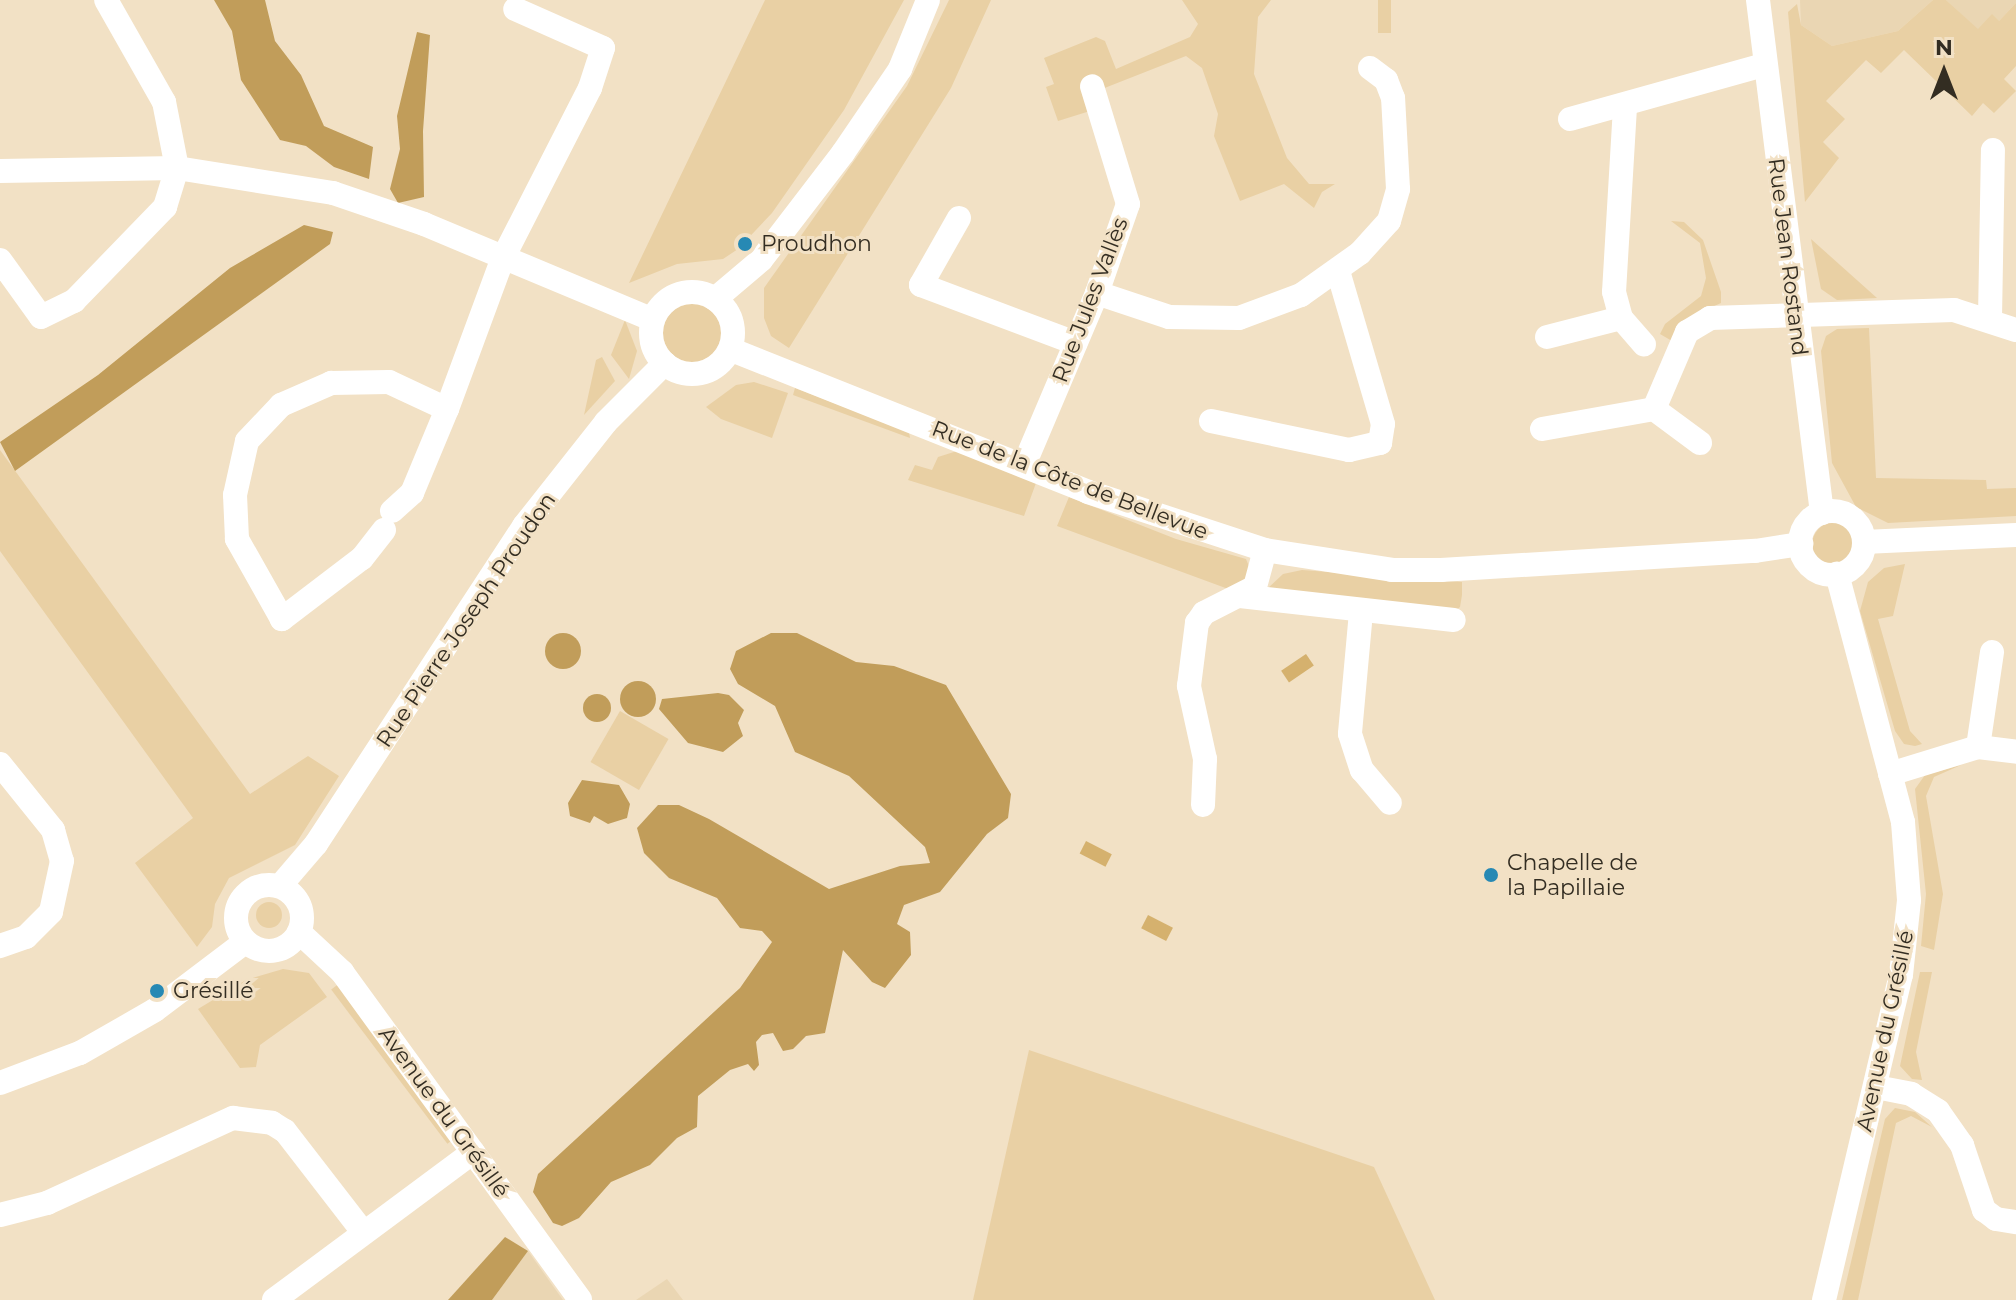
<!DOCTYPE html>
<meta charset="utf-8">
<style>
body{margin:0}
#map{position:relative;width:2016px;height:1300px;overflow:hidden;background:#f2e1c5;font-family:Montserrat,sans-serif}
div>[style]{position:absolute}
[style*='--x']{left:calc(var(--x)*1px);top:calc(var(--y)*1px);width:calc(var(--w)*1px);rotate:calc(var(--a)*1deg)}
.built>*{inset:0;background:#ead6b3}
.green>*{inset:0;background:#e9d0a4;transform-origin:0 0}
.round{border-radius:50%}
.forest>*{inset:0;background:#c19d5a}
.water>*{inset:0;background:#d5b16e;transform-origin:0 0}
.street>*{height:24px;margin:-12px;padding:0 12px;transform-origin:12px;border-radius:12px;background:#fff}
.street>.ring{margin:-12px;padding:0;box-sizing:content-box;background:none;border:24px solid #fff;border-radius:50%}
.dots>*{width:22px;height:22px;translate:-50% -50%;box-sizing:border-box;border:4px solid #f2e1c5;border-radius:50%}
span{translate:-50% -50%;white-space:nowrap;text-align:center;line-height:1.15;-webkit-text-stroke:6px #f2e1c5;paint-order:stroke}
.poi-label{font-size:22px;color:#332d22}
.left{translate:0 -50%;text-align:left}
.street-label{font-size:22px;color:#332d22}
.north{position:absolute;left:1904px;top:32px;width:80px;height:80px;-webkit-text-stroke:6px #f2e1c5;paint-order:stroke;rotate:0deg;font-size:22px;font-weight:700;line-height:32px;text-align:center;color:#332d22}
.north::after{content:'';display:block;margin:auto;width:28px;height:36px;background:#332d22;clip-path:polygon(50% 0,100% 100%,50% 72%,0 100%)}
</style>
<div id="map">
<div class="built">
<i style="clip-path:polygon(1800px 0,1933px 0,1898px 31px,1832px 46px,1801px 25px)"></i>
<i style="clip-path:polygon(1946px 0,2016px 0,2016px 3px,1999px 21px,1978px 30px)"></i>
<i style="clip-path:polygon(528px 1251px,563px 1300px,492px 1300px)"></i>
<i style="clip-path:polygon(667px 1279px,683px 1300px,636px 1300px)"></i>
</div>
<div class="green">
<i style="clip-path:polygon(765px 0,904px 0,844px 110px,772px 213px,738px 249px,723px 259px,677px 264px,629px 283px)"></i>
<i style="clip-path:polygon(949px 0,991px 0,951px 88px,789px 348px,771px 336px,764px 318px,764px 288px,907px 86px)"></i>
<i style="clip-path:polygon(1182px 0,1271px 0,1258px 17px,1254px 74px,1287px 158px,1309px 184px,1335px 184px,1322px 192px,1314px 208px,1284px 184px,1240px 201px,1214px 136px,1218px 114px,1202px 68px,1186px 56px,1102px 89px,1090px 111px,1058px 121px,1046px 87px,1054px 84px,1044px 58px,1096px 37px,1105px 41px,1116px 69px,1190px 37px,1198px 24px)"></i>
<i style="left:1378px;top:0;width:13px;height:33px"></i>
<i style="clip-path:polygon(1933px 0,1946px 0,1978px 29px,1992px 14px,1999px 21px,2016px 3px,2016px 66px,2004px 79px,2016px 91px,1994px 113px,1983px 103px,1972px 116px,1904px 50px,1881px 73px,1866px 60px,1826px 101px,1845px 119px,1823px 142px,1839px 158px,1805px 202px,1788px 12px,1797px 4px,1801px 25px,1832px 46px,1898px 31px)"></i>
<i style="clip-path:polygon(1671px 221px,1684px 222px,1703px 240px,1721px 292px,1721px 303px,1699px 313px,1672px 341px,1660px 334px,1665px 324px,1701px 296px,1706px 278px,1700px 243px)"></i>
<i style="clip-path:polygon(1811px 239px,1877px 298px,1837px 300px,1821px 289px)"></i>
<i class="round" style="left:663px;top:304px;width:58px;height:58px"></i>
<i style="clip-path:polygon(625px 320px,637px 351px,629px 379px,611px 355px)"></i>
<i style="clip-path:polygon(1869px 328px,1876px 478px,1986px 480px,1987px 489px,2016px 488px,2016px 516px,1888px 523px,1856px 507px,1832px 463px,1821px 351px,1826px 336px,1837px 329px)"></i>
<i style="clip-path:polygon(602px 357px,615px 381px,584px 415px,596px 360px)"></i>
<i style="clip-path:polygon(754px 382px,788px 393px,772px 438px,721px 419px,706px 407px,736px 385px)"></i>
<i style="clip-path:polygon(795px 388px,909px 432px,910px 438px,793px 395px)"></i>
<i style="clip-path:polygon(0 450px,250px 794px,308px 756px,339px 776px,295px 845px,229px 878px,215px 904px,212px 927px,197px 947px,135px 863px,193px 818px,0 551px)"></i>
<i style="clip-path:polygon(957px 451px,1036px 483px,1024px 516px,908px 480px,915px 465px,932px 470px,938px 457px)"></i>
<i style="clip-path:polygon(1069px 497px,1176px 539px,1246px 559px,1252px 574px,1231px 590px,1057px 526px)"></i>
<i class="round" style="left:1812px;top:522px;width:46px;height:46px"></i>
<i style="clip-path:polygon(1905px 564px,1893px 616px,1878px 619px,1910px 731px,1922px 744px,1915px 746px,1904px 744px,1895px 731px,1860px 611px,1868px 582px,1884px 568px)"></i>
<i style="clip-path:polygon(1302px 570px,1462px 582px,1462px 595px,1460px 607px,1451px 614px,1266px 590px,1283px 574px)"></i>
<i style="left:620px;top:711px;width:56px;height:59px;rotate:30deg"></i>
<i style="clip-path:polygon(1961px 765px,1934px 777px,1926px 796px,1943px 894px,1934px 950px,1921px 946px,1926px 894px,1915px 789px,1925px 775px)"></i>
<i class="round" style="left:256px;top:902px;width:26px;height:26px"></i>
<i style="clip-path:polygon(283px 969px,309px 973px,327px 997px,260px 1045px,256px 1067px,240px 1068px,198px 1009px,246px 980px)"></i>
<i style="clip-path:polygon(1920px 972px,1932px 972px,1916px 1052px,1922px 1080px,1912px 1079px,1900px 1066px)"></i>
<i style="left:340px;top:983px;width:193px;height:11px;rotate:53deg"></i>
<i style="clip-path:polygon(1029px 1050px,1374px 1167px,1435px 1300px,973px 1300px)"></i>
<i style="clip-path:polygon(1895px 1108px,1915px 1112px,1932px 1127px,1911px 1116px,1896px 1123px,1858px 1300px,1842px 1300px,1885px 1119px)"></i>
</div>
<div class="forest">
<i style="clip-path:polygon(214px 0,265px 0,275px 41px,301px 75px,324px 126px,373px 147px,369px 179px,334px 167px,306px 146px,280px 140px,241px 80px,232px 31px)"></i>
<i style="clip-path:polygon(417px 32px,430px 35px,423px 131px,424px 197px,398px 203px,390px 189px,400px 149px,397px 116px)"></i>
<i style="clip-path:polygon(304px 225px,333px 232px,330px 244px,15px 471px,0 442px,98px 375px,230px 268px)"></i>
<i class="round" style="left:545px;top:633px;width:36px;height:36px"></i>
<i style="clip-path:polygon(771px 633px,797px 633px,856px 662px,894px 666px,946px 685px,1011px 794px,1008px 818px,987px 834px,940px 892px,904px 905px,897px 924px,910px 932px,911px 955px,885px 988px,872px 982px,843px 950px,825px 1033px,806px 1036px,793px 1049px,783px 1051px,773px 1033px,762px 1035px,756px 1042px,759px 1065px,754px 1071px,748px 1064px,730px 1070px,698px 1096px,697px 1127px,677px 1138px,650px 1165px,611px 1182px,579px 1218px,562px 1226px,553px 1223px,533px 1192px,538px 1174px,740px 988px,772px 942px,762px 931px,740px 928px,717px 898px,669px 878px,644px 853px,637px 828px,658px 805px,679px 805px,709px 819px,829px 889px,900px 866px,930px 863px,925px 847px,849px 776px,795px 752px,775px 706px,738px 684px,730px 669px,736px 651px)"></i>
<i class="round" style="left:620px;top:681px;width:36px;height:36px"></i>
<i style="clip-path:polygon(718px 693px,729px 695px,744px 710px,738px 723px,743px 736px,723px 752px,688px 743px,659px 709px,662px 699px)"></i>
<i class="round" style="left:583px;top:694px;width:28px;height:28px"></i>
<i style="clip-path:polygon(582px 780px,619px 785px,630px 804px,627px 818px,608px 824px,594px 816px,590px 823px,570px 816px,568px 803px)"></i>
<i style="clip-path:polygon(505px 1237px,528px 1251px,492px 1300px,448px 1300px)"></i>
</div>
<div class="water">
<i style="left:1306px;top:654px;width:14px;height:30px;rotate:56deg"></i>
<i style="left:1086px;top:841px;width:29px;height:14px;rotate:27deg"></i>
<i style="left:1148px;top:915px;width:28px;height:15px;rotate:27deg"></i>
</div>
<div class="street">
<i style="--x:1758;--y:0;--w:517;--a:82.89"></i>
<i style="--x:1625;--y:107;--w:185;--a:93.4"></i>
<i style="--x:1614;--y:292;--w:27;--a:75"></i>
<i style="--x:1621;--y:318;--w:35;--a:49"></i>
<i style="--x:1570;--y:119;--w:201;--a:-15.6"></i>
<i style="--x:0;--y:171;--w:177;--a:-1"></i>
<i style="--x:177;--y:168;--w:158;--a:9.1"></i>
<i style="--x:333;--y:193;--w:96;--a:18.8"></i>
<i style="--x:424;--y:224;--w:248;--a:22.7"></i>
<i style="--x:959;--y:218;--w:77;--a:119.6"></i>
<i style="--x:921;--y:285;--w:165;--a:20.6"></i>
<i style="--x:0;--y:260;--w:70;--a:54.3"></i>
<i style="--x:41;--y:317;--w:37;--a:-26"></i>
<i style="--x:74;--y:301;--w:131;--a:-45.9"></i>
<i style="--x:165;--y:207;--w:41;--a:-72.9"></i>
<i style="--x:177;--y:168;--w:67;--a:-101.1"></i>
<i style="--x:164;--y:102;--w:117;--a:-119.6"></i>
<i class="ring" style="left:651px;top:292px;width:58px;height:58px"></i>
<i style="--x:1097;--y:293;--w:76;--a:18.4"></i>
<i style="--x:1169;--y:317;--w:70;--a:0.8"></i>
<i style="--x:1239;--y:318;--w:66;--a:-20.4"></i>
<i style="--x:1301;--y:295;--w:72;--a:-35.4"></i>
<i style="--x:1360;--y:253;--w:43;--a:-47.8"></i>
<i style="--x:1389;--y:221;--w:33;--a:-74"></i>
<i style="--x:1398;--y:189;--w:91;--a:-93.1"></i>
<i style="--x:1393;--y:98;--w:19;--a:-111"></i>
<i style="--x:1386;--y:80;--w:20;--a:-143"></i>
<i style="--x:715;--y:299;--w:60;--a:-40.3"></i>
<i style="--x:761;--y:260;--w:135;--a:-52.5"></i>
<i style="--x:843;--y:153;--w:102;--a:-55.8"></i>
<i style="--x:900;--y:69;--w:74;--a:-67.9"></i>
<i style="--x:1990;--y:318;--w:168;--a:-89"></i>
<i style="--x:1547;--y:337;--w:76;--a:-14.4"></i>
<i style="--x:732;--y:350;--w:383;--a:21.7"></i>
<i style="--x:1088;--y:492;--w:186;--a:18.1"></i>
<i style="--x:1265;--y:550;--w:129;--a:8.9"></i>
<i style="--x:1392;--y:570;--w:49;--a:0"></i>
<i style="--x:1441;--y:570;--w:315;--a:-3.5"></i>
<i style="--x:1755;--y:551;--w:47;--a:-8.7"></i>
<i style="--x:447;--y:409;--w:161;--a:-69.7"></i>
<i style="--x:503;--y:258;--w:191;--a:-62.9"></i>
<i style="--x:590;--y:88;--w:42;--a:-72"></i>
<i style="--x:603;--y:48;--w:96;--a:-156.1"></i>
<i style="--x:1211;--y:421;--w:141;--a:11.9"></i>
<i style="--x:1349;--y:450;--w:32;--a:-13"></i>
<i style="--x:1380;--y:443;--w:19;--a:-81"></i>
<i style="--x:1383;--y:424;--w:159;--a:-106.4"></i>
<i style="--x:1542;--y:429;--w:114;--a:-10.1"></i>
<i style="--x:1700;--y:443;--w:57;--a:-143.5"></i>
<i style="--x:1654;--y:409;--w:84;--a:-66.8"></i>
<i style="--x:1687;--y:332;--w:27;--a:-31"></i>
<i style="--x:1710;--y:318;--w:244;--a:-1.9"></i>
<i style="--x:1954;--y:310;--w:65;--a:17.9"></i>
<i style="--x:1024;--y:465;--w:187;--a:-67"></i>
<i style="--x:1097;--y:293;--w:94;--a:-70.8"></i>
<i style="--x:1128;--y:204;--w:123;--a:-107"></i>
<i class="ring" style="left:1800px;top:511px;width:40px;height:40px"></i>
<i style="--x:384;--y:530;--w:36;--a:128"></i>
<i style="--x:362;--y:558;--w:101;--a:142.7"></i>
<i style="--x:282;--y:619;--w:92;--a:-119.4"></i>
<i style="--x:237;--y:539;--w:44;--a:-92.6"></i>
<i style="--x:235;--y:495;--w:55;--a:-77.5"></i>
<i style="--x:247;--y:441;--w:50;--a:-46.6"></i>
<i style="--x:281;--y:405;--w:55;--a:-23.7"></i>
<i style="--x:331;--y:383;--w:58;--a:-1"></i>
<i style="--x:389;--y:382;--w:64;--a:25"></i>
<i style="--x:447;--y:409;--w:91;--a:112.6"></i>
<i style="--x:412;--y:493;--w:27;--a:138"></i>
<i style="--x:1864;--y:542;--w:152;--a:-2.6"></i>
<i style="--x:1240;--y:596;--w:215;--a:6.4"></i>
<i style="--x:1361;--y:612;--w:122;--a:95.2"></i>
<i style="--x:1350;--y:734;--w:38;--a:72"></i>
<i style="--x:1362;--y:770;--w:43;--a:49.7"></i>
<i style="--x:1978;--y:747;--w:96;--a:-81.6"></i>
<i style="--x:0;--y:764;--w:85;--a:51.2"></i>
<i style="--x:53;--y:830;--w:32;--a:74"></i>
<i style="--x:62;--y:861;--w:52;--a:102.2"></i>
<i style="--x:51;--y:912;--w:35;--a:135"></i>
<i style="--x:26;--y:937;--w:28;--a:161"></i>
<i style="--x:1890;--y:774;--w:92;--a:-17.1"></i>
<i style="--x:1978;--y:747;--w:38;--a:7"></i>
<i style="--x:1203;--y:805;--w:46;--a:-87.5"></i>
<i style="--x:1205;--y:759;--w:75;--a:-102.4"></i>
<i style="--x:1189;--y:686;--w:64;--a:-82.8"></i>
<i style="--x:1197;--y:623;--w:12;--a:-55"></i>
<i style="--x:1204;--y:613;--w:57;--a:-27"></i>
<i style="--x:1255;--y:587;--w:38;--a:-75"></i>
<i class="ring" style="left:236px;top:885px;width:42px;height:42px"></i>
<i style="--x:280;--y:886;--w:55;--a:-49.4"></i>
<i style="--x:316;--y:844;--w:380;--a:-56.8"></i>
<i style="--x:524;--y:526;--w:132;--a:-51.7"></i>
<i style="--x:606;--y:422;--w:83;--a:-45"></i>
<i style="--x:299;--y:932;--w:59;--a:42.9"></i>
<i style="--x:342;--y:972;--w:405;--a:54"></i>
<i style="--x:0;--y:1083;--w:85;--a:-20.6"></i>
<i style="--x:80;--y:1053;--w:86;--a:-29.8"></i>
<i style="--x:155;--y:1010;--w:113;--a:-37.1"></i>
<i style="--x:1876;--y:1087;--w:36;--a:11"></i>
<i style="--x:1911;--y:1094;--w:32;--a:32"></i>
<i style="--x:1938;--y:1111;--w:42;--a:54.8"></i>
<i style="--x:1962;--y:1145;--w:69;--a:71.3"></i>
<i style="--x:1984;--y:1210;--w:15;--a:37"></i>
<i style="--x:1996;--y:1219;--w:20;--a:9"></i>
<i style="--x:0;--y:1215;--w:49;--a:-14.3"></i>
<i style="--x:47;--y:1203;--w:205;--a:-24.6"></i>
<i style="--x:233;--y:1118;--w:39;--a:7"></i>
<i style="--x:272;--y:1123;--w:15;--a:32"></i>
<i style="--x:285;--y:1131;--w:128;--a:52.3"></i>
<i style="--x:274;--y:1300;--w:248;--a:-36.6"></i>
<i style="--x:1824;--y:1300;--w:334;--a:-76.7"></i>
<i style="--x:1901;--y:975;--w:75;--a:-83.9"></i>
<i style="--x:1909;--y:900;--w:78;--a:-94.4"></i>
<i style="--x:1903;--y:822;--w:257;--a:-104.9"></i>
</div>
<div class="dots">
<i style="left:745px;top:244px;background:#2789b4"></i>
<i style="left:1491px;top:875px;background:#2789b4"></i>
<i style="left:157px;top:991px;background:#2789b4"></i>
</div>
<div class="poi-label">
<span class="left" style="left:761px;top:244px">Proudhon</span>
<span class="left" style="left:1507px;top:875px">Chapelle de<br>la Papillaie</span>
<span class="left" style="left:173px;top:991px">Grésillé</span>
</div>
<div class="street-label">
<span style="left:1788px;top:257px;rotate:83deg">Rue Jean Rostand</span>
<span style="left:1090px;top:300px;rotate:-69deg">Rue Jules Vallès</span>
<span style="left:1070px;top:480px;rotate:21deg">Rue de la Côte de Bellevue</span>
<span style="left:466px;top:620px;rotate:-56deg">Rue Pierre Joseph Proudon</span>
<span style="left:1885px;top:1031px;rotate:-78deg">Avenue du Grésillé</span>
<span style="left:444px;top:1112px;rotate:54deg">Avenue du Grésillé</span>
</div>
<div class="north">N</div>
</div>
